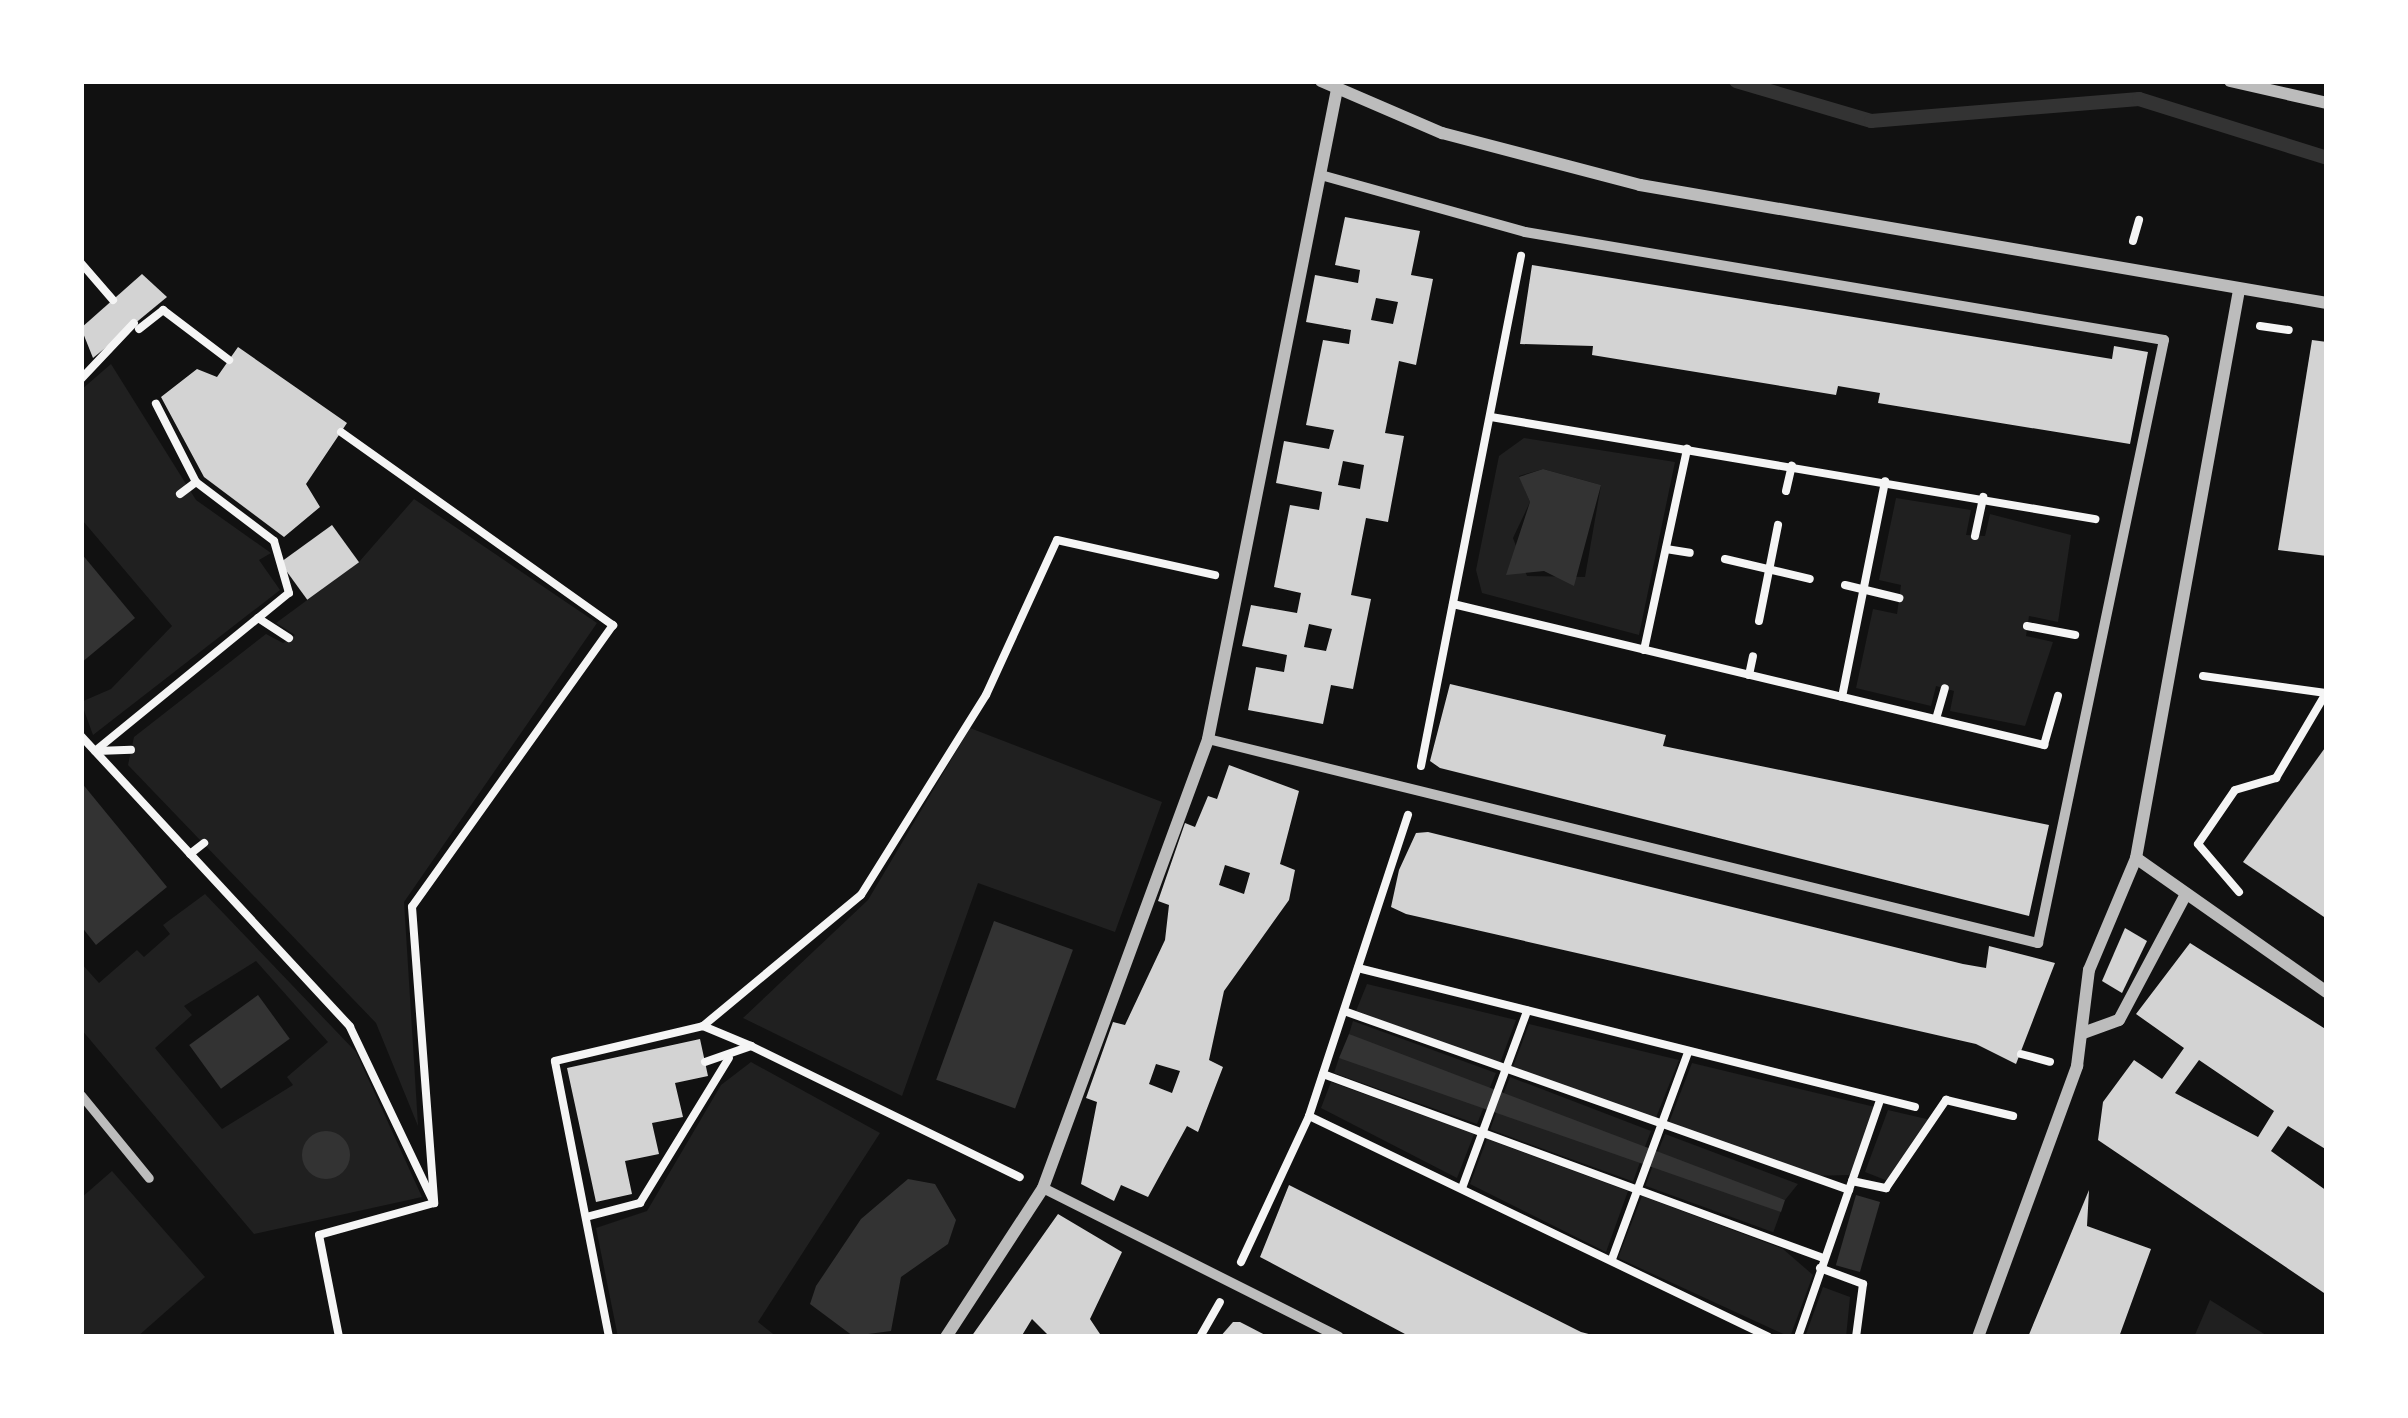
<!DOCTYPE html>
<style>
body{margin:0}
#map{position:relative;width:2408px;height:1418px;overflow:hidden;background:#111;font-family:"Noto Sans",sans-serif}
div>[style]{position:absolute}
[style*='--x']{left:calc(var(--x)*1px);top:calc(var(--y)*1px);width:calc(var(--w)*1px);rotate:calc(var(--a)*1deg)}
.green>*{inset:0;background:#202020;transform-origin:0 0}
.water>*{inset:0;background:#333;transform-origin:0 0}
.round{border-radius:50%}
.stream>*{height:14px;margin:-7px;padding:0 7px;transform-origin:7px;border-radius:7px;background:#333}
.building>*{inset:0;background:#d3d3d3;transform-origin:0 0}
.path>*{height:8px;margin:-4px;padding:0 4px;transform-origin:4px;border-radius:4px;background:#f5f5f5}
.service>*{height:9px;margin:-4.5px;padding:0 4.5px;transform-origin:4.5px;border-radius:4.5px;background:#bcbcbc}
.pedestrian>*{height:10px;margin:-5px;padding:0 5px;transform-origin:5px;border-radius:5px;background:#bcbcbc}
.minor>*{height:12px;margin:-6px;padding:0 6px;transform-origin:6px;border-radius:6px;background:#bcbcbc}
span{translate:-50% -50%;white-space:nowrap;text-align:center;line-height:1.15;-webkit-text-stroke:12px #fff;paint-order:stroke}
.frame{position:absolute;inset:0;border:84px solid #fff;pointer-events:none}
</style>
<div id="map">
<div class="green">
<i style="clip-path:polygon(111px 364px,196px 500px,271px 553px,259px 560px,280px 590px,93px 735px,81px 702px,111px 689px,172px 626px,83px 521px,81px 390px)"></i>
<i style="clip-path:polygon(evenodd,1524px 438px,1675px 462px,1639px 635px,1482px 593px,1476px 570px,1499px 456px,1524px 438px,1543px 469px,1601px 485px,1585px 577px,1527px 576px,1513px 538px,1530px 502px,1519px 476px,1543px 469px)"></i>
<i style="clip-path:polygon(1896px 498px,1971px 510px,1966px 535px,1985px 536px,1990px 514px,2071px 535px,2058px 622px,2029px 616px,2026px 636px,2053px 642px,2025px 726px,1950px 711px,1954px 691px,1936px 686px,1931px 706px,1856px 688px,1873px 609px,1897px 614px,1901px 585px,1879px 580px)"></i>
<i style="clip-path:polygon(414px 499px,597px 623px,404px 902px,418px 1126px,376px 1023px,128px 765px,134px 737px,266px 634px,283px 643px,295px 635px,276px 623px,359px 562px)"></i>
<i style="clip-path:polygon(970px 728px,1162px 802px,1115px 932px,978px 883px,902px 1096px,743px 1018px,868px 900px)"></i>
<i style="clip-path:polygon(evenodd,205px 894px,356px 1052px,422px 1197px,254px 1234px,81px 1029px,81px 963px,99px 983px,137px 950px,144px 957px,170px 934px,163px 925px,205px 894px,256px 961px,328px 1042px,287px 1077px,293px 1085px,222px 1129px,155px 1048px,192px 1015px,184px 1006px,256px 961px)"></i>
<i style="clip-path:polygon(1367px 984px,1516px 1020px,1500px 1063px,1356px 1011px)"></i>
<i style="clip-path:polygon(1353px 1021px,1496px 1073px,1488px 1092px,1374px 1050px,1349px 1034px)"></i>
<i style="clip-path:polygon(1529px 1024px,1679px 1060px,1655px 1120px,1513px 1067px)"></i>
<i style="clip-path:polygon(1339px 1058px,1369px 1062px,1485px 1104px,1477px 1124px,1334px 1073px)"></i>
<i style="clip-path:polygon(751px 1062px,880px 1133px,758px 1322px,777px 1337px,618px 1337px,596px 1228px,647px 1211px,721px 1085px)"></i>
<i style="clip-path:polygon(1692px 1063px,1875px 1107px,1850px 1175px,1809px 1176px,1668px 1125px)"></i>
<i style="left:1510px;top:1077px;width:151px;height:22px;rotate:21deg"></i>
<i style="clip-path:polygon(1331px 1082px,1474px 1134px,1457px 1178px,1321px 1108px)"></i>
<i style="left:1498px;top:1108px;width:152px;height:23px;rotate:20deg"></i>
<i style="clip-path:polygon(1888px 1110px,1935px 1121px,1893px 1183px,1865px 1172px)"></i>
<i style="clip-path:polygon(1665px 1134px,1798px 1184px,1785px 1200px,1657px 1154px)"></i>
<i style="clip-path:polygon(1487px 1139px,1628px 1191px,1606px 1252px,1470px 1184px)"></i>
<i style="left:1653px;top:1165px;width:136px;height:22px;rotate:20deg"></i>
<i style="clip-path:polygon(112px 1171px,205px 1277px,137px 1337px,81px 1337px,81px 1198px)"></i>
<i style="clip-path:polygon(1642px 1196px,1783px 1249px,1813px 1275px,1790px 1337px,1618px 1258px)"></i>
<i style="clip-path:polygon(1823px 1287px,1850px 1297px,1846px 1337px,1805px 1337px)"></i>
<i style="clip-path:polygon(2210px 1300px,2269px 1337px,2194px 1337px)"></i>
</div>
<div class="water">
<i style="clip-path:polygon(1543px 469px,1601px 485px,1574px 586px,1544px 571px,1506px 575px,1530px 502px,1519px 477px)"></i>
<i style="clip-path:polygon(81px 553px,135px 618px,81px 663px)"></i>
<i style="clip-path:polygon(81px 782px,167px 887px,96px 945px,81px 926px)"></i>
<i style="left:994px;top:921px;width:84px;height:169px;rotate:20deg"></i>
<i style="left:258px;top:995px;width:54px;height:85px;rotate:54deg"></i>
<i style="clip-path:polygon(1349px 1034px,1785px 1200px,1781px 1212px,1339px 1058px)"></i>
<i class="round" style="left:302px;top:1131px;width:48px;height:48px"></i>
<i style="clip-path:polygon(908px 1179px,935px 1184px,956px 1220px,948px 1244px,901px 1277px,891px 1331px,853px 1336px,810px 1304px,816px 1286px,861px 1219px)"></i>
<i style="left:1856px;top:1195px;width:25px;height:73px;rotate:16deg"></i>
</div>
<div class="stream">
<i style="--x:1736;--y:81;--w:141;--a:16.5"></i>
<i style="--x:1871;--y:121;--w:269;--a:-4.7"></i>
<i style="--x:2139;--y:99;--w:197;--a:17.4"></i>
</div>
<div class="building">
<i style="clip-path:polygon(evenodd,1345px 217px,1420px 231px,1411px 275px,1433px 279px,1416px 365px,1399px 361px,1385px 433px,1404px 436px,1388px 522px,1366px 518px,1351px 595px,1371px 599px,1353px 689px,1331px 685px,1323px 724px,1248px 710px,1256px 667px,1284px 672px,1287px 655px,1242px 646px,1251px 605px,1297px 613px,1301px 593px,1274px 587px,1290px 505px,1319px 510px,1322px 492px,1276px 483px,1284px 441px,1329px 449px,1334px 430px,1306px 425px,1323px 340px,1349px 344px,1351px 330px,1306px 322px,1315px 275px,1358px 283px,1360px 270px,1335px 265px,1345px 217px,1376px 298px,1398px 302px,1393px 324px,1371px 320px,1376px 298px,1345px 217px,1343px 461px,1364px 465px,1360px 489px,1338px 485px,1343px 461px,1345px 217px,1309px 624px,1332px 629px,1326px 651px,1304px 647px,1309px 624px)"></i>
<i style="clip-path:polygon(1532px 265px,2112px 359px,2114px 346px,2148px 352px,2130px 444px,1878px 403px,1880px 393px,1838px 386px,1836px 395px,1592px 355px,1593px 346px,1520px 344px)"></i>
<i style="clip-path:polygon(142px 274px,167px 297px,93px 358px,81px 328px)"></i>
<i style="clip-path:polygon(2312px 340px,2327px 342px,2327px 556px,2278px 550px)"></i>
<i style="clip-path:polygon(238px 347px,347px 423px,306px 484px,320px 507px,284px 537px,204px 477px,161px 397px,197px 369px,217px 377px)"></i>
<i style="left:332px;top:525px;width:46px;height:64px;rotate:54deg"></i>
<i style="clip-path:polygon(1450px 684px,1666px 735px,1663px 746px,2049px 825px,2029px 916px,1440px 768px,1430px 761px)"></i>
<i style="clip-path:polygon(2327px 745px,2327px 919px,2243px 862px)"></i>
<i style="clip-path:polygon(evenodd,1229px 765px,1299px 791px,1280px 864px,1295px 870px,1289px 900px,1224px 991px,1209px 1060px,1223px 1067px,1198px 1132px,1187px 1126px,1148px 1197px,1121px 1185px,1114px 1201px,1081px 1184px,1097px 1102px,1086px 1098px,1113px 1022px,1125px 1025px,1165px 940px,1169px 905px,1158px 901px,1185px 823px,1195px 827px,1208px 796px,1217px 799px,1229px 765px,1225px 865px,1250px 873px,1244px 894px,1219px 885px,1225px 865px,1229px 765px,1156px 1064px,1180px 1071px,1172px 1093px,1149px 1084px,1156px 1064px)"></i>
<i style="clip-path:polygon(1428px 832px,1963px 964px,1986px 968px,1989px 946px,2055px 963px,2016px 1064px,1976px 1044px,1406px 914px,1391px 907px,1399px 870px,1416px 833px)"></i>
<i style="clip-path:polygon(2125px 928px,2147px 941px,2122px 993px,2102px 981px)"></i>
<i style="clip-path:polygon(evenodd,2190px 943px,2327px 1030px,2327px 1150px,2288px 1126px,2271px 1151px,2327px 1191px,2327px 1295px,2098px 1140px,2103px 1102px,2134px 1060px,2162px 1079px,2184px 1048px,2136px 1014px,2190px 943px,2199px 1060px,2274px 1111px,2258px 1137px,2175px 1093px,2199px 1060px)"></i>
<i style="clip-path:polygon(700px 1039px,708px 1076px,675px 1083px,683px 1117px,652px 1123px,659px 1154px,625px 1161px,632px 1194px,596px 1202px,567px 1068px)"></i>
<i style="clip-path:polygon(1289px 1185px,1581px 1332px,1600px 1337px,1405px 1334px,1260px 1257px)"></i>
<i style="clip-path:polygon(2089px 1190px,2087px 1226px,2151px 1249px,2119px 1337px,2028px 1337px)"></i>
<i style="clip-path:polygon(1058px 1214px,1122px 1252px,1090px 1319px,1102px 1337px,1050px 1337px,1032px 1319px,1021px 1337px,971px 1337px)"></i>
<i style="clip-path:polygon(1233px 1322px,1240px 1322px,1269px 1337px,1220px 1337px)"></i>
</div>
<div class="path">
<i style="--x:2133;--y:241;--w:22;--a:-74"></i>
<i style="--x:81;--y:263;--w:49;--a:49.1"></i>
<i style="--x:2260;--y:326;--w:29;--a:8"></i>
<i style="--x:139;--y:329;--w:31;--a:-38"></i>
<i style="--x:163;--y:310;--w:83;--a:37.1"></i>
<i style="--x:81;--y:379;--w:77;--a:-46.6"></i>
<i style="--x:1491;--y:417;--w:613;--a:9.59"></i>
<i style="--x:341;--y:432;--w:334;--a:35.4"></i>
<i style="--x:613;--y:625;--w:346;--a:125.5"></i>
<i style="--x:412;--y:907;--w:297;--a:85.7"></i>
<i style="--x:1786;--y:491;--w:26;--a:-77"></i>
<i style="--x:180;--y:494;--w:20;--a:-37"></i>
<i style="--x:1975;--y:536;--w:40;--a:-78"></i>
<i style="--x:1666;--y:549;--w:24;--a:9"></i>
<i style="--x:1725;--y:559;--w:87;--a:13.2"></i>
<i style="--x:1845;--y:585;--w:56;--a:13.5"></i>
<i style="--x:1453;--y:604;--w:608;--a:13.42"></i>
<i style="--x:2044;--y:745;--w:51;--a:-74.1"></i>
<i style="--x:258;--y:618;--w:37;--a:33"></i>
<i style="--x:1759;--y:621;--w:98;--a:-78.8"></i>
<i style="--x:2027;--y:626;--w:49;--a:10.6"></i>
<i style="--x:1644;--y:650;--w:206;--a:-77.9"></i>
<i style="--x:1749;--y:675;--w:19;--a:-78"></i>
<i style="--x:2203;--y:676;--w:124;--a:7.9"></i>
<i style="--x:1842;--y:697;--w:220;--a:-78.7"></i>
<i style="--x:1936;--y:719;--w:32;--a:-74"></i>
<i style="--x:81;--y:736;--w:396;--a:47.2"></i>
<i style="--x:350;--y:1027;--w:195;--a:64.5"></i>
<i style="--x:434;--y:1203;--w:119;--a:164.5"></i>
<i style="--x:319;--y:1235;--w:104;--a:78.9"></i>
<i style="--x:95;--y:751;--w:250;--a:-39.2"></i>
<i style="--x:289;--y:593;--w:54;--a:-106.1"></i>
<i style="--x:274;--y:541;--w:98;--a:-142.9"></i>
<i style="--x:196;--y:482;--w:88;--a:-117.1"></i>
<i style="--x:97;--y:751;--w:34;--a:-2"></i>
<i style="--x:1421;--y:766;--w:520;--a:-78.91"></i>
<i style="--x:190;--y:854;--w:18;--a:-38"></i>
<i style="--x:2239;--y:892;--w:63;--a:-130.5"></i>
<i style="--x:2198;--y:844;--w:65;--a:-55.6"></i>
<i style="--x:2235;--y:790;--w:43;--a:-16.3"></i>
<i style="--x:2276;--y:778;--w:99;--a:-59.5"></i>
<i style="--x:1358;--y:968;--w:574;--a:14.01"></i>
<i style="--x:1344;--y:1011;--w:536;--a:19.52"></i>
<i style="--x:703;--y:1026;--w:205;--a:-39.7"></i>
<i style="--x:861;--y:895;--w:236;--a:-58"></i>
<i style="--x:986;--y:695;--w:170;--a:-65.4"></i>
<i style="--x:1057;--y:540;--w:162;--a:12.5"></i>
<i style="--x:2021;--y:1054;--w:30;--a:15"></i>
<i style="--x:705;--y:1062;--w:49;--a:-19.2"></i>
<i style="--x:751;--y:1046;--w:299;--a:26"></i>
<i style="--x:1323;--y:1074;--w:533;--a:20.2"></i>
<i style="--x:1309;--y:1116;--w:317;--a:-71.8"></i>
<i style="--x:1852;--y:1181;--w:35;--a:12"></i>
<i style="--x:1886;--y:1188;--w:107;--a:-55.7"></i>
<i style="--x:1946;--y:1100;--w:69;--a:13.4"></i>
<i style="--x:1462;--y:1188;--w:189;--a:-69.8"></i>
<i style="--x:586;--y:1217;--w:56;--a:-14.5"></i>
<i style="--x:640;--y:1203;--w:170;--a:-58.5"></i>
<i style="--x:1612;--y:1259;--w:221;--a:-69.8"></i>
<i style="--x:1241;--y:1262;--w:161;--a:-65"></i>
<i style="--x:1309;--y:1116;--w:510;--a:25.66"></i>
<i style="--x:1820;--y:1268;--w:46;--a:20.4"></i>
<i style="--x:1863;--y:1284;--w:53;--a:97.5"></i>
<i style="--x:609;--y:1337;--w:281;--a:-101.1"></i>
<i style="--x:555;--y:1061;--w:152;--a:-13.3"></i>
<i style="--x:703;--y:1026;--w:52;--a:22.6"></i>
<i style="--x:1200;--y:1337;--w:40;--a:-60.3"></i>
<i style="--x:1798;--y:1337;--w:251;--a:-70.9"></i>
</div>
<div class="service">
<i style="--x:81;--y:1095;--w:107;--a:50.7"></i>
</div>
<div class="pedestrian">
<i style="--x:1208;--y:739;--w:855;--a:13.81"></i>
<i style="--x:2038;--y:943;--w:616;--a:-78.2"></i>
<i style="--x:2164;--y:340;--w:648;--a:-170.41"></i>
<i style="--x:1525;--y:232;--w:212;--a:-164.4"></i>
<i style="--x:1043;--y:1188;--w:331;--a:26.7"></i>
</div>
<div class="minor">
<i style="--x:1321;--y:81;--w:132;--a:23.3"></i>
<i style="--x:1442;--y:133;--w:205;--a:14.7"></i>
<i style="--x:1640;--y:185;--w:697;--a:9.75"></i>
<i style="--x:2230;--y:81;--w:99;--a:12.8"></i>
<i style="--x:2136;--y:858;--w:233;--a:35.1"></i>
<i style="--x:2083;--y:1033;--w:38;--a:-20"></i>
<i style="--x:2119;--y:1020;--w:143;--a:-62"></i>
<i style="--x:946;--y:1337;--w:178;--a:-56.9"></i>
<i style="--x:1043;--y:1188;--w:478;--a:-69.8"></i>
<i style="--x:1208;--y:739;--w:663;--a:-78.77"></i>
<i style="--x:1978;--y:1337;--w:289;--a:-69.9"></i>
<i style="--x:2077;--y:1066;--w:97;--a:-82.9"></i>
<i style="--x:2089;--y:970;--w:121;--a:-67.2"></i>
<i style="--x:2136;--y:858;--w:577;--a:-79.72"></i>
</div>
<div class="frame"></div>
</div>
